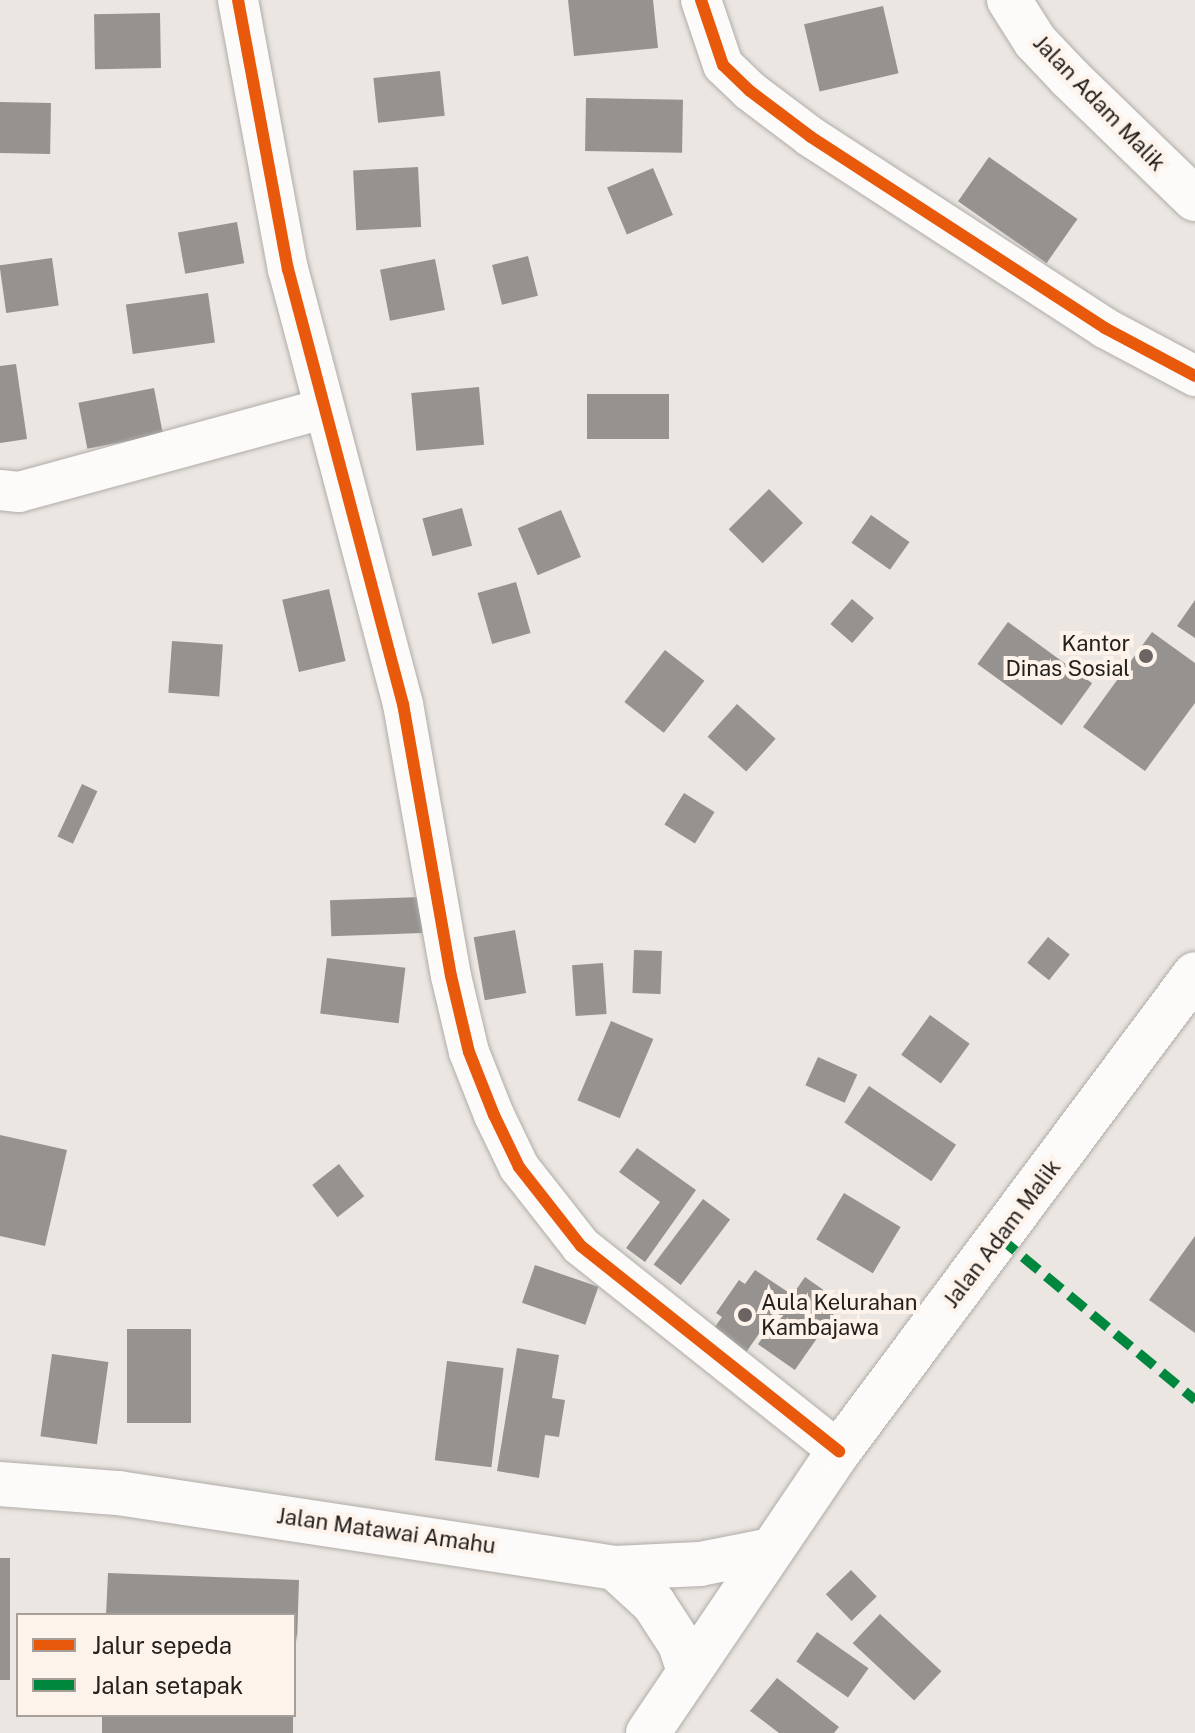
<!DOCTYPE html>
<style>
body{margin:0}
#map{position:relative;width:1195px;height:1733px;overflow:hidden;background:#ebe6e1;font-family:"Public Sans",sans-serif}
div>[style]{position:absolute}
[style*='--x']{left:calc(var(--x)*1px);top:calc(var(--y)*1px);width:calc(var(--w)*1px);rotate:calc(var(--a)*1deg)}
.building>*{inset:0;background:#96928f;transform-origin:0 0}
.roads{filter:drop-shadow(0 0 2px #b0aca8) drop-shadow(0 0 2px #b0aca8)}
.minor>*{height:40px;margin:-20px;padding:0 20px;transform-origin:20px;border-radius:20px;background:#fcfbfa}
.highway>*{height:44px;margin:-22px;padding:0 22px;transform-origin:22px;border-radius:22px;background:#fcfbfa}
.quiet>*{height:10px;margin-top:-5px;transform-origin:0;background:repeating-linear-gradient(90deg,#00873e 0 20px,transparent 0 30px)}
.cycleway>*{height:12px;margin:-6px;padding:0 6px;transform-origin:6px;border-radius:6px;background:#e8590c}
.dots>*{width:22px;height:22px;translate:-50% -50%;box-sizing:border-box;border:4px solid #fdf3eb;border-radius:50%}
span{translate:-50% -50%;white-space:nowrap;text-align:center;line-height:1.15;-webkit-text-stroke:8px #fdf3eb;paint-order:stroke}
.street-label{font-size:22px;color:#24201e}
.poi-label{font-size:22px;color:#24201e}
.right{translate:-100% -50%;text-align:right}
.left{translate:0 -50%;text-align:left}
.legend{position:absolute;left:16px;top:1613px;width:280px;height:104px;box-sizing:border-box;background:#fdf3eb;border:2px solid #a69f99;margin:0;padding:10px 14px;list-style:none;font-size:24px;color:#24201e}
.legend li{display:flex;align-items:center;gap:16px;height:40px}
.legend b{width:40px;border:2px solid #a69f99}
</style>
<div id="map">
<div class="building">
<i style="clip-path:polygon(568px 0,653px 0,658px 48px,574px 56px)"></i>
<i style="left:883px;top:6px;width:69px;height:81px;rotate:77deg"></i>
<i style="left:160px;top:13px;width:55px;height:66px;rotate:89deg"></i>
<i style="left:440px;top:71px;width:45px;height:67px;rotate:84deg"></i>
<i style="left:586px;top:98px;width:97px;height:53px;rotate:1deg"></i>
<i style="left:0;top:102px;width:51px;height:51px;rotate:1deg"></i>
<i style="left:989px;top:157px;width:108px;height:54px;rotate:35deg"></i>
<i style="left:418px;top:167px;width:60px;height:65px;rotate:87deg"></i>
<i style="left:653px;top:168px;width:51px;height:50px;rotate:67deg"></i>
<i style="left:237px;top:222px;width:42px;height:60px;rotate:80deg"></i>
<i style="left:528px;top:256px;width:41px;height:37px;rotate:76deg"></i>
<i style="left:52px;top:258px;width:48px;height:53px;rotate:82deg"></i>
<i style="left:435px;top:259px;width:52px;height:56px;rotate:79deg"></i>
<i style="left:208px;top:293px;width:50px;height:83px;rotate:82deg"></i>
<i style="clip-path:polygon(16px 364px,27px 439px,0 443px,0 366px)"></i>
<i style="left:479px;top:387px;width:58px;height:68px;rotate:85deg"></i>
<i style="left:154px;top:388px;width:47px;height:77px;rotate:79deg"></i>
<i style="left:669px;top:394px;width:45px;height:82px;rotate:90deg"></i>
<i style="left:769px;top:489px;width:48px;height:57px;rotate:45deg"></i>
<i style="left:462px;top:508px;width:39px;height:41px;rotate:75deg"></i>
<i style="left:561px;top:510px;width:51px;height:47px;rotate:67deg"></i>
<i style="left:871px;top:515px;width:47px;height:34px;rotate:35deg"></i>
<i style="left:516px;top:582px;width:53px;height:40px;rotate:74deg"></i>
<i style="left:329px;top:589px;width:74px;height:48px;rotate:77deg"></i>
<i style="left:852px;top:599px;width:29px;height:33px;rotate:41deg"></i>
<i style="clip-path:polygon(1195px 600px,1195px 638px,1177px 626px)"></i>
<i style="left:1008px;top:622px;width:104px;height:52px;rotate:36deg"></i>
<i style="clip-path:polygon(1152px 632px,1195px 663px,1195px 703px,1145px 771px,1083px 727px)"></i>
<i style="left:172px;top:641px;width:51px;height:52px;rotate:4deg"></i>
<i style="left:665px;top:650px;width:50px;height:66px;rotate:38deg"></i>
<i style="left:737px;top:704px;width:52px;height:44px;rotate:42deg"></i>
<i style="left:82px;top:784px;width:17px;height:58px;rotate:25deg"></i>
<i style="left:684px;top:793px;width:36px;height:37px;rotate:32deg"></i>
<i style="left:421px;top:897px;width:36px;height:91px;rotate:88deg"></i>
<i style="left:515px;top:930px;width:64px;height:42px;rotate:80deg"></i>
<i style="left:1048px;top:937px;width:28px;height:33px;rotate:39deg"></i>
<i style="left:634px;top:950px;width:28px;height:43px;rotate:2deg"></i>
<i style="left:327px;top:958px;width:79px;height:56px;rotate:7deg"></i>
<i style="left:603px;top:963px;width:51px;height:31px;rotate:86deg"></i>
<i style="left:930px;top:1015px;width:49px;height:49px;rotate:36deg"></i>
<i style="left:611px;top:1021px;width:46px;height:86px;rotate:23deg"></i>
<i style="left:818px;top:1057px;width:43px;height:31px;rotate:24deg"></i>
<i style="left:869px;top:1086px;width:105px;height:44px;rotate:34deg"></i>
<i style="clip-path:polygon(0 1135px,67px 1150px,45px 1246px,0 1236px)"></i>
<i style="clip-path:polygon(637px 1148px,696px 1190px,645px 1262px,626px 1248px,660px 1202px,619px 1172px)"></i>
<i style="left:339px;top:1164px;width:41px;height:34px;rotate:52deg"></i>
<i style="left:844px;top:1193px;width:66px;height:54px;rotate:31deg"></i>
<i style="left:703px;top:1199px;width:34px;height:82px;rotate:37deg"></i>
<i style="clip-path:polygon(1195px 1236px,1195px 1333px,1149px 1300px)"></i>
<i style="left:535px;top:1265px;width:67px;height:40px;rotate:19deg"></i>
<i style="clip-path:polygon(755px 1270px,788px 1292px,738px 1364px,705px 1341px,722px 1317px,716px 1313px,739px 1280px,745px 1284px)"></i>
<i style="left:805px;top:1277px;width:45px;height:82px;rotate:35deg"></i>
<i style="left:127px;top:1329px;width:64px;height:94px"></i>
<i style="clip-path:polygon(517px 1348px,559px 1355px,552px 1398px,565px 1400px,559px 1437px,545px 1435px,539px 1478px,497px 1471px)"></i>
<i style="left:52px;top:1354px;width:57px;height:83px;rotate:8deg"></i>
<i style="left:447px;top:1361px;width:57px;height:100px;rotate:7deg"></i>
<i style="left:0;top:1558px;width:10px;height:122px"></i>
<i style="left:851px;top:1570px;width:37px;height:35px;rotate:46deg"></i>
<i style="clip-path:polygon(108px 1573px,299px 1580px,297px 1642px,294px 1615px,106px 1615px)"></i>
<i style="left:880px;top:1614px;width:84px;height:40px;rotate:43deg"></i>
<i style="left:817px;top:1632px;width:63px;height:36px;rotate:35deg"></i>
<i style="clip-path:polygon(777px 1678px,839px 1727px,834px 1733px,779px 1733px,750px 1711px)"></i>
<i style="left:102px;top:1715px;width:191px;height:18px"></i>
</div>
<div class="roads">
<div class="minor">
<i style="--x:238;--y:0;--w:274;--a:79.5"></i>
<i style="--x:288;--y:269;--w:450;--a:75.2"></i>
<i style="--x:403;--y:704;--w:276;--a:80"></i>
<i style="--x:451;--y:976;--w:78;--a:76.7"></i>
<i style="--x:469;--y:1052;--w:68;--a:68.4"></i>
<i style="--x:494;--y:1115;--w:58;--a:64.3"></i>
<i style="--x:519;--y:1167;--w:100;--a:51.9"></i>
<i style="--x:581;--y:1246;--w:330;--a:38.5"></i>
<i style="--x:701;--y:0;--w:69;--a:71.3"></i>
<i style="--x:723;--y:65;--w:37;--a:44"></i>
<i style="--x:750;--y:91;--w:76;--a:37"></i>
<i style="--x:811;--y:137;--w:351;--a:33"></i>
<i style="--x:1105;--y:328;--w:102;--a:28.1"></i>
<i style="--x:0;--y:490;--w:19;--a:6"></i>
<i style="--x:19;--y:492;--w:315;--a:-15.3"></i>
</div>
<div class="highway">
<i style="--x:1009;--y:0;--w:49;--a:57.6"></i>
<i style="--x:1035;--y:41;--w:51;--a:46.6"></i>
<i style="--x:1070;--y:78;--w:174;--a:44.1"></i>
<i style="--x:0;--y:1484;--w:118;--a:4.4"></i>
<i style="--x:118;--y:1493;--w:503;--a:8.58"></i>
<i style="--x:615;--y:1568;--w:85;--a:-2.7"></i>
<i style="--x:700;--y:1564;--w:72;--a:-11.2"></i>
<i style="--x:615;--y:1568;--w:53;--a:42.7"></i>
<i style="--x:654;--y:1604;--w:48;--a:57"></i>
<i style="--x:680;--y:1644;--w:25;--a:72"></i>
<i style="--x:648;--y:1733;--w:341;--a:-55.9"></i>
<i style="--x:839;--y:1451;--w:595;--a:-53.26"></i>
</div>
</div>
<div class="quiet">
<i style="--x:1000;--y:1238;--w:254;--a:39.7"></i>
</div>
<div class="cycleway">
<i style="--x:238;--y:0;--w:274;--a:79.5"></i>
<i style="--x:288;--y:269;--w:450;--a:75.2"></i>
<i style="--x:403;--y:704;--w:276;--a:80"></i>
<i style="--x:451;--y:976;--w:78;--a:76.7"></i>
<i style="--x:469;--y:1052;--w:68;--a:68.4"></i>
<i style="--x:494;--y:1115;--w:58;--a:64.3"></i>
<i style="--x:519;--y:1167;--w:100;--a:51.9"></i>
<i style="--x:581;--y:1246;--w:330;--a:38.5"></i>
<i style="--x:701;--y:0;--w:69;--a:71.3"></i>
<i style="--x:723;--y:65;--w:37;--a:44"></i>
<i style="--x:750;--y:91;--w:76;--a:37"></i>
<i style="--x:811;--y:137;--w:351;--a:33"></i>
<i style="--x:1105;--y:328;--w:102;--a:28.1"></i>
</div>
<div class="dots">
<i style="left:1146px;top:656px;background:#6a6562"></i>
<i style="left:745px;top:1315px;background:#6a6562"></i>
</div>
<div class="street-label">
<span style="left:1099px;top:103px;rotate:46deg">Jalan Adam Malik</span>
<span style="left:1002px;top:1234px;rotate:-53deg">Jalan Adam Malik</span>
<span style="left:386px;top:1531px;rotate:8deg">Jalan Matawai Amahu</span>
</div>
<div class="poi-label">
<span class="right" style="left:1130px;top:656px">Kantor<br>Dinas Sosial</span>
<span class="left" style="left:761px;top:1315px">Aula Kelurahan<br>Kambajawa</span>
</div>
<ul class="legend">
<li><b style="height:10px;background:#e8590c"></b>Jalur sepeda</li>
<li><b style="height:10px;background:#00873e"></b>Jalan setapak</li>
</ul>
</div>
